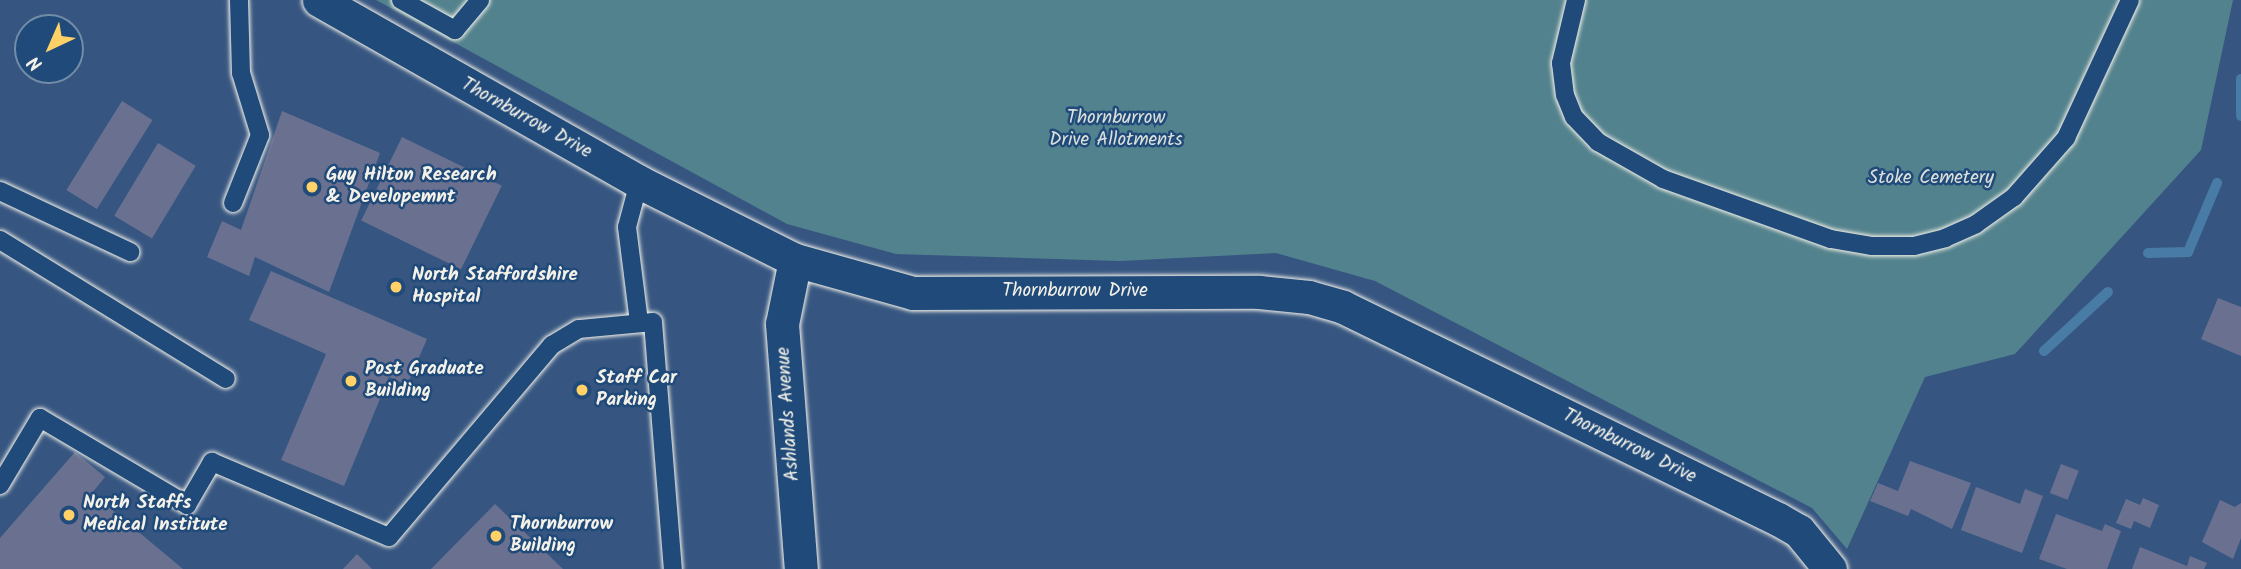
<!DOCTYPE html>
<style>
body{margin:0}
#map{position:relative;width:2241px;height:569px;overflow:hidden;background:#365681;font-family:Kalam,sans-serif}
div>[style]{position:absolute}
[style*='--x']{left:calc(var(--x)*1px);top:calc(var(--y)*1px);width:calc(var(--w)*1px);rotate:calc(var(--a)*1deg)}
.green>*{inset:0;background:#52828d}
.stream>*{height:10px;margin:-5px;padding:0 5px;transform-origin:5px;border-radius:5px;background:#487ba5}
.building>*{inset:0;background:#6a7190;transform-origin:0 0}
.roads{filter:drop-shadow(0 0 2px #f4f1e8) drop-shadow(0 0 2px #f4f1e8)}
.service>*{height:18px;margin:-9px;padding:0 9px;transform-origin:9px;border-radius:9px;background:#1f4a7a}
.minor>*{height:33px;margin:-16.5px;padding:0 16.5px;transform-origin:16.5px;border-radius:16.5px;background:#1f4a7a}
.dots>*{width:19px;height:19px;translate:-50% -50%;box-sizing:border-box;border:4px solid #1f4a7a;border-radius:50%}
span{translate:-50% -50%;white-space:nowrap;text-align:center;line-height:1.15;-webkit-text-stroke:5px #1f4a7a;paint-order:stroke}
.street-label{font-size:19px;color:#f4f1e8}
.park-label{font-size:19px;color:#dce0da}
.poi-label{font-size:19px;color:#f4f1e8;font-weight:700}
.left{translate:0 -50%;text-align:left}
.north{position:absolute;left:14px;top:14px;width:70px;height:70px;box-sizing:border-box;background:#1f4a7a;border:2px solid #748da6;border-radius:50%;rotate:224deg;font-size:19px;font-weight:700;line-height:28px;text-align:center;color:#f4f1e8}
.north::after{content:'';display:block;margin:auto;width:24px;height:32px;background:#ffd166;clip-path:polygon(50% 0,100% 100%,50% 72%,0 100%)}
</style>
<div id="map">
<div class="green">
<i style="clip-path:polygon(376px 0,2233px 0,2201px 150px,2015px 354px,1925px 377px,1847px 549px,1812px 508px,1375px 281px,1276px 253px,1120px 261px,896px 254px,787px 224px)"></i>
</div>
<div class="stream">
<i style="--x:2241;--y:79;--w:37;--a:90"></i>
<i style="--x:2148;--y:253;--w:40;--a:-1.4"></i>
<i style="--x:2188;--y:252;--w:75;--a:-67.2"></i>
<i style="--x:2044;--y:351;--w:87;--a:-42.7"></i>
</div>
<div class="building">
<i style="left:122px;top:101px;width:36px;height:105px;rotate:32deg"></i>
<i style="clip-path:polygon(282px 111px,380px 153px,329px 292px,255px 257px,249px 276px,207px 257px,222px 221px,241px 230px)"></i>
<i style="left:402px;top:137px;width:111px;height:93px;rotate:26deg"></i>
<i style="left:158px;top:143px;width:44px;height:85px;rotate:31deg"></i>
<i style="clip-path:polygon(271px 271px,427px 339px,407px 385px,389px 377px,344px 486px,281px 460px,326px 354px,249px 320px)"></i>
<i style="clip-path:polygon(2218px 298px,2241px 307px,2241px 356px,2201px 339px)"></i>
<i style="clip-path:polygon(75px 452px,105px 477px,92px 493px,183px 569px,0 569px,0 538px)"></i>
<i style="clip-path:polygon(1910px 461px,1971px 483px,1952px 529px,1911px 509px,1908px 516px,1870px 501px,1878px 483px,1898px 491px)"></i>
<i style="left:2061px;top:464px;width:19px;height:31px;rotate:21deg"></i>
<i style="clip-path:polygon(1976px 487px,2020px 504px,2025px 489px,2043px 496px,2022px 553px,1961px 530px)"></i>
<i style="clip-path:polygon(2143px 498px,2159px 505px,2150px 528px,2134px 521px,2131px 529px,2116px 523px,2126px 499px,2140px 505px)"></i>
<i style="clip-path:polygon(2220px 500px,2235px 507px,2241px 503px,2241px 538px,2233px 559px,2202px 542px)"></i>
<i style="clip-path:polygon(495px 504px,563px 569px,431px 569px)"></i>
<i style="clip-path:polygon(2056px 514px,2102px 531px,2105px 524px,2121px 531px,2107px 569px,2067px 569px,2039px 559px)"></i>
<i style="clip-path:polygon(2140px 547px,2187px 566px,2190px 556px,2207px 563px,2204px 569px,2132px 569px)"></i>
<i style="clip-path:polygon(357px 554px,372px 569px,343px 569px)"></i>
</div>
<div class="roads">
<div class="service">
<i style="--x:401;--y:0;--w:62;--a:29.1"></i>
<i style="--x:455;--y:30;--w:39;--a:-50"></i>
<i style="--x:1576;--y:0;--w:65;--a:103.4"></i>
<i style="--x:1561;--y:63;--w:32;--a:83"></i>
<i style="--x:1565;--y:95;--w:24;--a:68"></i>
<i style="--x:1574;--y:117;--w:35;--a:46"></i>
<i style="--x:1598;--y:142;--w:75;--a:29.6"></i>
<i style="--x:1663;--y:179;--w:178;--a:19.7"></i>
<i style="--x:1831;--y:239;--w:42;--a:9.7"></i>
<i style="--x:1872;--y:246;--w:42;--a:0"></i>
<i style="--x:1914;--y:246;--w:32;--a:-14"></i>
<i style="--x:1945;--y:238;--w:34;--a:-24"></i>
<i style="--x:1976;--y:224;--w:47;--a:-35.4"></i>
<i style="--x:2014;--y:197;--w:79;--a:-48.6"></i>
<i style="--x:2066;--y:138;--w:152;--a:-65.1"></i>
<i style="--x:0;--y:191;--w:144;--a:25.1"></i>
<i style="--x:233;--y:203;--w:73;--a:-68.3"></i>
<i style="--x:260;--y:135;--w:65;--a:-107"></i>
<i style="--x:241;--y:73;--w:73;--a:-91.6"></i>
<i style="--x:0;--y:240;--w:265;--a:31.6"></i>
<i style="--x:639;--y:322;--w:96;--a:-97.2"></i>
<i style="--x:627;--y:227;--w:47;--a:-75.1"></i>
<i style="--x:0;--y:485;--w:78;--a:-59.2"></i>
<i style="--x:40;--y:418;--w:171;--a:30.6"></i>
<i style="--x:187;--y:505;--w:50;--a:-59.8"></i>
<i style="--x:212;--y:462;--w:192;--a:23"></i>
<i style="--x:389;--y:537;--w:252;--a:-49.7"></i>
<i style="--x:552;--y:345;--w:31;--a:-31"></i>
<i style="--x:579;--y:329;--w:74;--a:-5.4"></i>
<i style="--x:653;--y:322;--w:248;--a:85.4"></i>
</div>
<div class="minor">
<i style="--x:319;--y:0;--w:368;--a:29.6"></i>
<i style="--x:639;--y:182;--w:174;--a:26.6"></i>
<i style="--x:795;--y:260;--w:123;--a:15.6"></i>
<i style="--x:913;--y:293;--w:346;--a:-0.2"></i>
<i style="--x:1259;--y:292;--w:50;--a:5.7"></i>
<i style="--x:1309;--y:297;--w:35;--a:16"></i>
<i style="--x:1343;--y:307;--w:484;--a:26"></i>
<i style="--x:1778;--y:519;--w:24;--a:30"></i>
<i style="--x:1799;--y:531;--w:49;--a:50.8"></i>
<i style="--x:795;--y:260;--w:65;--a:101.5"></i>
<i style="--x:782;--y:324;--w:246;--a:85.6"></i>
</div>
</div>
<div class="dots">
<i style="left:312px;top:187px;background:#ffd166"></i>
<i style="left:396px;top:287px;background:#ffd166"></i>
<i style="left:351px;top:381px;background:#ffd166"></i>
<i style="left:582px;top:390px;background:#ffd166"></i>
<i style="left:69px;top:515px;background:#ffd166"></i>
<i style="left:496px;top:536px;background:#ffd166"></i>
</div>
<div class="street-label">
<span style="left:526px;top:119px;rotate:29deg">Thornburrow Drive</span>
<span style="left:1075px;top:292px">Thornburrow Drive</span>
<span style="left:789px;top:414px;rotate:-94deg">Ashlands Avenue</span>
<span style="left:1629px;top:447px;rotate:26deg">Thornburrow Drive</span>
</div>
<div class="park-label">
<span style="left:1116px;top:130px">Thornburrow<br>Drive Allotments</span>
<span style="left:1931px;top:179px">Stoke Cemetery</span>
</div>
<div class="poi-label">
<span class="left" style="left:326px;top:187px">Guy Hilton Research<br>&amp; Developemnt</span>
<span class="left" style="left:412px;top:287px">North Staffordshire<br>Hospital</span>
<span class="left" style="left:365px;top:381px">Post Graduate<br>Building</span>
<span class="left" style="left:596px;top:390px">Staff Car<br>Parking</span>
<span class="left" style="left:83px;top:515px">North Staffs<br>Medical Institute</span>
<span class="left" style="left:510px;top:536px">Thornburrow<br>Building</span>
</div>
<div class="north">N</div>
</div>
